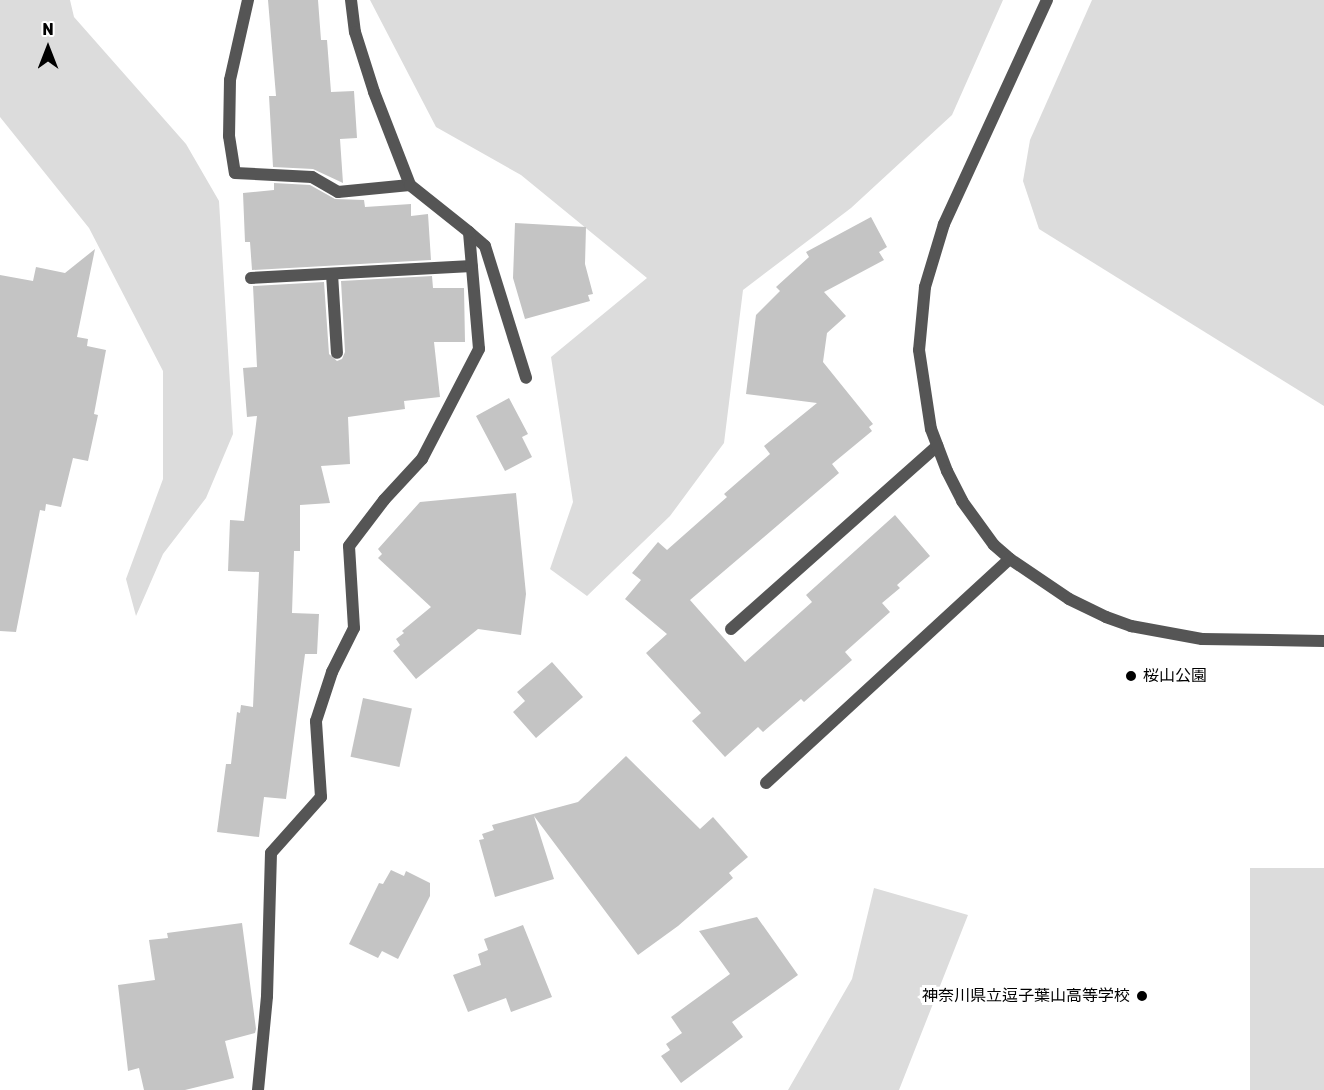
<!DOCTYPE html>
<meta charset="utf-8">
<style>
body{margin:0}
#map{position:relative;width:1324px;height:1090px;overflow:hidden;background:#fff;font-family:Rubik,"Noto Sans JP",sans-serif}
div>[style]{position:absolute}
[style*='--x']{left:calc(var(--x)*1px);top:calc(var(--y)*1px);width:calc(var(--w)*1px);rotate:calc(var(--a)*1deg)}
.green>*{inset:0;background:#dcdcdc;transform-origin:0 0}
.building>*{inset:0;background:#c4c4c4;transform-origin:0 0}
.service>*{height:12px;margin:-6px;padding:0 6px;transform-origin:6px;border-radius:6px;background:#555}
.minor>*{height:12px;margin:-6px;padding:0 6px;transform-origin:6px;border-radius:6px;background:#555}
.tertiary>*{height:12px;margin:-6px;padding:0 6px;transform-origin:6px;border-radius:6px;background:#555}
.dots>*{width:16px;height:16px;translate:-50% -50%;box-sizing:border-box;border:3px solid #fff;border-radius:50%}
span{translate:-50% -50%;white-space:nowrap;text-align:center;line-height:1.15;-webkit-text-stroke:6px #fff;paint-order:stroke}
.poi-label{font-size:16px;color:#000}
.left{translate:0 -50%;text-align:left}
.right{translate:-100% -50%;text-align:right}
.north{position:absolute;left:18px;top:18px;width:60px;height:60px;-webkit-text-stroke:4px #fff;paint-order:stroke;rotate:0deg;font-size:16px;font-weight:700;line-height:24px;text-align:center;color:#000}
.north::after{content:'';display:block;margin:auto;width:21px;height:27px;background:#000;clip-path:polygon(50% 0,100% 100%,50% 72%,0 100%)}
</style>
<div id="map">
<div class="green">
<i style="clip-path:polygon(0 0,70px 0,74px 17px,186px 144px,219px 201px,233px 434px,206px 498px,163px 554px,136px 616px,126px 579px,163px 479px,163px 371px,89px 228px,0 117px)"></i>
<i style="clip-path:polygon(370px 0,1003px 0,952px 115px,851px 208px,743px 290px,724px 443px,670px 516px,587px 596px,550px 569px,573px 502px,551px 357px,647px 278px,521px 175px,436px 127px)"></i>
<i style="clip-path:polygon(1092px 0,1324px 0,1324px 406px,1039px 229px,1023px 181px,1030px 140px)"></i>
<i style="left:1250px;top:868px;width:74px;height:222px"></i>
<i style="clip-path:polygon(874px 888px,968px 915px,899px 1090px,788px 1090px,852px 979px)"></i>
</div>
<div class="building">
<i style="clip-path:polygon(268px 0,318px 0,321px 40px,327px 40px,331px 92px,354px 91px,357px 138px,340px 139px,343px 183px,313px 169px,273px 167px,269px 96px,276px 96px)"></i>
<i style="clip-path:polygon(274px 183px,310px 185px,335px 199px,364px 200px,365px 207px,411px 204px,411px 216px,428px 214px,431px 260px,252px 270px,250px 242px,245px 242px,243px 193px,274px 190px)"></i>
<i style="clip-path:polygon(871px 217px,887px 247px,879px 252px,884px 260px,824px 292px,846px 316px,827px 333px,823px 362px,873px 424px,869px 427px,872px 431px,832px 464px,839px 473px,690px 600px,745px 662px,812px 602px,806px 595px,895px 515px,930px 556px,897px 585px,900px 588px,882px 603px,890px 612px,845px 652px,852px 660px,804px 702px,801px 699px,763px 732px,758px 727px,725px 757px,692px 721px,701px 713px,646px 653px,667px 634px,625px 599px,641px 580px,632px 573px,658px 542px,667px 550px,727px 497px,724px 494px,770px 454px,764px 446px,817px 403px,746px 394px,756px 315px,780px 291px,776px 287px,809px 257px,806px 252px)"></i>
<i style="clip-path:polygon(515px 223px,586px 227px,585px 264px,593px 294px,588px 295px,590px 301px,525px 319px,513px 278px)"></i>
<i style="clip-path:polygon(95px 249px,77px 337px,88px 339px,87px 346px,106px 350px,94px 414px,98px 415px,88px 461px,73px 458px,61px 507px,46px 504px,45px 511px,40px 510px,16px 632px,0 631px,0 275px,33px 281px,36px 267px,65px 273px)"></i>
<i style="clip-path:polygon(432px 276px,433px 288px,464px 288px,465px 342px,434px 342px,440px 397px,404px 401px,405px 409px,348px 417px,350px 464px,321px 466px,330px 503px,300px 505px,300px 551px,294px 551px,292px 613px,319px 614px,317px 654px,305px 654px,286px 799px,264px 797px,259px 837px,217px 832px,226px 764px,231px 764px,237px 712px,240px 713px,241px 705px,253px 707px,259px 572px,228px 571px,230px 520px,244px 521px,257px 416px,247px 417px,243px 368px,257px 367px,253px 286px,324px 282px,329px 354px,337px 361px,342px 359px,345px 352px,341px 281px)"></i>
<i style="clip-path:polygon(509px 398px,528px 434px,522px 437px,532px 457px,505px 471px,476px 416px)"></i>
<i style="clip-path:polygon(516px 493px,526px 594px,521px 635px,478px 629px,416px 679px,393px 651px,400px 645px,396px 639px,404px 633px,402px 631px,431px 607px,378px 558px,382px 554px,378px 549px,420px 502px)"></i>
<i style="clip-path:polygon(552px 662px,583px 697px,536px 738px,513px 712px,525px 701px,517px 692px)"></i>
<i style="left:363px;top:698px;width:50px;height:60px;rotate:12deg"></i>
<i style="clip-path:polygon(626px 756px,700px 829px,713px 817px,748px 857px,729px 873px,733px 878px,678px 926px,638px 955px,534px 816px,554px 879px,495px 897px,479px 840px,484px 839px,482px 834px,494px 830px,492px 825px,578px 802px)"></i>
<i style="clip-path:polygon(391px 870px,404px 876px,406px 871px,430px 883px,430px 896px,398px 959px,382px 951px,378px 958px,349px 944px,379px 883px,383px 884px)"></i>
<i style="clip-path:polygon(757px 917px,798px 975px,732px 1022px,743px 1037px,681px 1083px,661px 1056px,670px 1050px,666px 1044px,682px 1033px,671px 1017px,730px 974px,699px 931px)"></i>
<i style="clip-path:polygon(242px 923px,256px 1029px,255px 1033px,225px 1041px,234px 1078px,185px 1090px,144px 1090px,139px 1068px,128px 1071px,118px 985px,155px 980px,149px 940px,168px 938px,167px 933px)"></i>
<i style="clip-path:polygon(523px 925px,552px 997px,511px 1012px,506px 998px,468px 1012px,453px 975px,481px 965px,478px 954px,488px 950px,484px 939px)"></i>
</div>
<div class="service">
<i style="--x:469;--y:232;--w:21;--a:41"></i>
<i style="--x:485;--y:246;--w:138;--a:72.7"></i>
<i style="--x:332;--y:274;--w:79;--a:86.4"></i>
<i style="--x:251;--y:278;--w:221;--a:-3.1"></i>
<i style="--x:258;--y:1090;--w:94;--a:-84.5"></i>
<i style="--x:267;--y:996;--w:143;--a:-88.4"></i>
<i style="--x:271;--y:853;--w:75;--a:-48.2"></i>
<i style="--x:321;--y:797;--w:76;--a:-93.8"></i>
<i style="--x:316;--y:721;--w:52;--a:-71.9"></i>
<i style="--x:332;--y:672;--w:49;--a:-63.4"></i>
<i style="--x:354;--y:628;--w:82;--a:-93.5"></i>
<i style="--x:349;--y:546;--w:58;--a:-52.7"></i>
<i style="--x:384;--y:500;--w:56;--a:-47.2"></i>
<i style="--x:422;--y:459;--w:124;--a:-62.6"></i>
<i style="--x:479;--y:349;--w:117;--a:-94.9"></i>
</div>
<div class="minor">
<i style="--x:248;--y:0;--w:82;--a:102.7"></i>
<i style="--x:230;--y:80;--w:56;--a:91"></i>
<i style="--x:229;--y:136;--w:37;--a:81"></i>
<i style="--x:235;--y:173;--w:77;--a:3"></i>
<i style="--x:312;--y:177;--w:30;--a:30"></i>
<i style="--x:338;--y:192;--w:72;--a:-5.6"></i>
<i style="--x:351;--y:0;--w:32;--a:83"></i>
<i style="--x:355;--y:32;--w:63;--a:72.4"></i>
<i style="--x:374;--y:92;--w:100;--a:68.8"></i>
<i style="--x:410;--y:185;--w:75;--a:38.5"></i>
<i style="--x:731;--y:629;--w:276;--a:-41.6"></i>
<i style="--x:766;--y:783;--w:331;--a:-42.6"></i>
</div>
<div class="tertiary">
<i style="--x:1047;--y:0;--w:247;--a:114.7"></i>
<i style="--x:944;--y:224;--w:66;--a:106.8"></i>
<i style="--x:925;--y:287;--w:63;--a:95.4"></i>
<i style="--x:919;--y:350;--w:80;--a:81.4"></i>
<i style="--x:931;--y:429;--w:45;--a:69.1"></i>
<i style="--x:947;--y:471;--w:34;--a:63"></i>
<i style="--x:962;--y:501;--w:54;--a:54"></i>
<i style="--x:994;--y:545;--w:21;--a:41"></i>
<i style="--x:1010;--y:559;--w:71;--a:34.1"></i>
<i style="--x:1069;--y:599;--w:41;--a:25.9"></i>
<i style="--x:1106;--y:617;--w:27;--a:20"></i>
<i style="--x:1131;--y:626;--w:72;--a:10.4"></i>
<i style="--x:1202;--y:639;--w:122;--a:0.9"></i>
</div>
<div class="dots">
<i style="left:1131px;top:676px;background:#000"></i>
<i style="left:1142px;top:996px;background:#000"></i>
</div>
<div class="poi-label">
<span class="left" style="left:1143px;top:676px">桜山公園</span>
<span class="right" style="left:1130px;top:996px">神奈川県立逗子葉山高等学校</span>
</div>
<div class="north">N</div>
</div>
